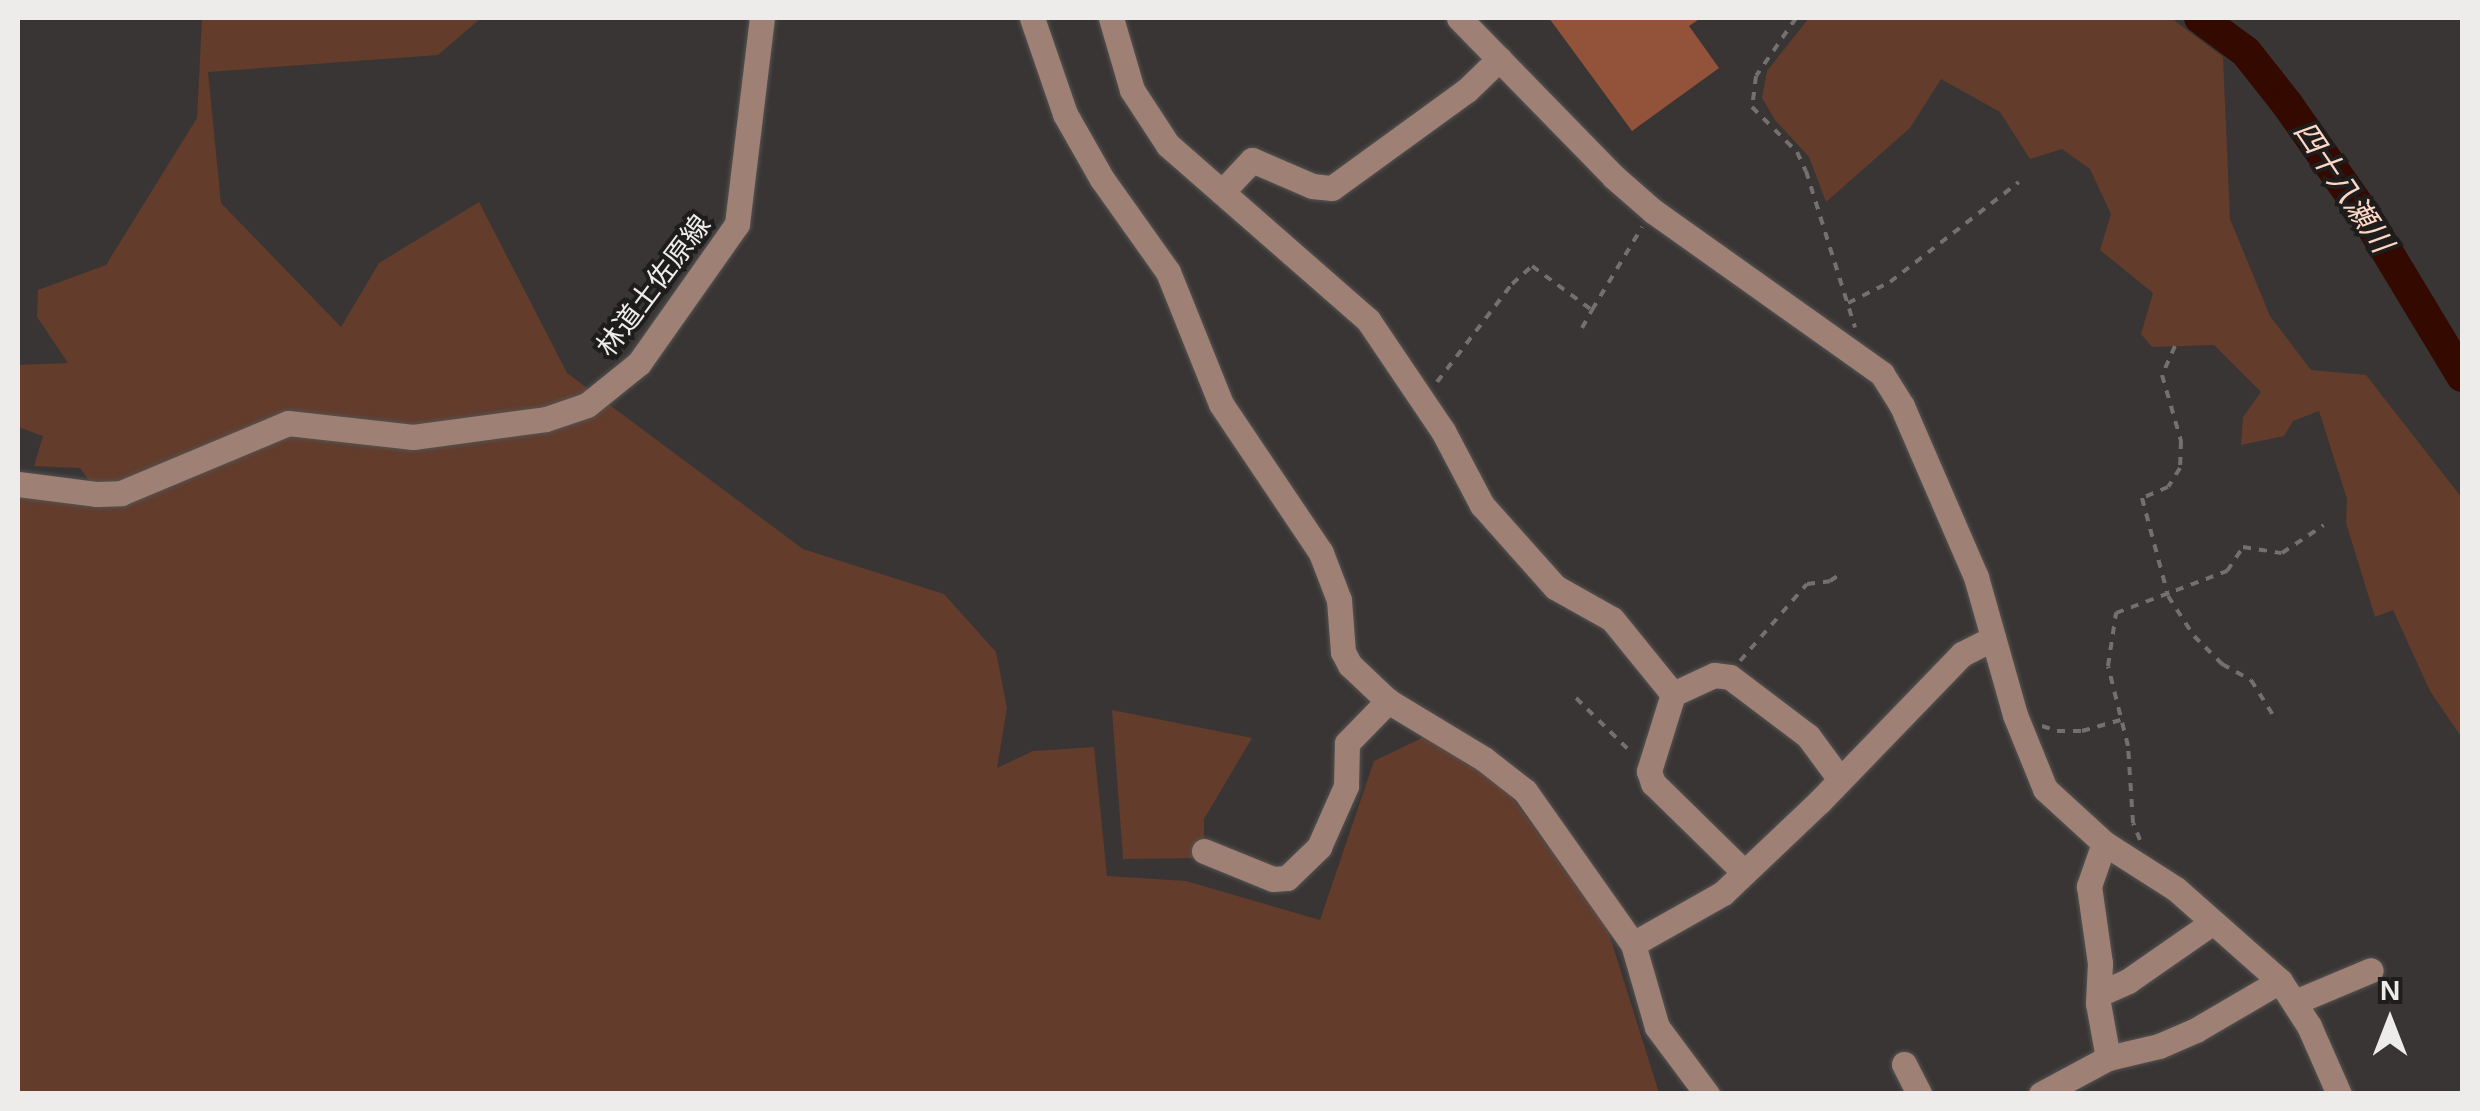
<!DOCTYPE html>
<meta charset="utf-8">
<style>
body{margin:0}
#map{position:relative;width:2480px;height:1111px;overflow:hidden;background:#383534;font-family:Helvetica,"Noto Sans JP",sans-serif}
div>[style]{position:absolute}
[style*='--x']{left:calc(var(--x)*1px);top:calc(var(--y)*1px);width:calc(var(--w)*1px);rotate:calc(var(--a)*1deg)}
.green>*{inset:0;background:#633c2c}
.river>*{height:32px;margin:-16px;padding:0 16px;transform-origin:16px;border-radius:16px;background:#340900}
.building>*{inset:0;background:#93533a}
.path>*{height:4px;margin-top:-2px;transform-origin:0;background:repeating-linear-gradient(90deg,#73706f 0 8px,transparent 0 16px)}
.roads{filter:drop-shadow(0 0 2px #555251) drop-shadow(0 0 2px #555251)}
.minor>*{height:25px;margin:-12.5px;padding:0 12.5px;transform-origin:12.5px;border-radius:12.5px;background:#9e8074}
span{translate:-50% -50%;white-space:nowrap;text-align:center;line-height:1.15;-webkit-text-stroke:8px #1e1d1c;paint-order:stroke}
.street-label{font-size:28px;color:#eeeceb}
.water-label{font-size:30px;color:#fdd6c6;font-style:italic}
.frame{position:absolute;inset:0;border:20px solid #eeeceb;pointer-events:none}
.north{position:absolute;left:2340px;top:971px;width:100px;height:100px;-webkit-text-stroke:8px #1e1d1c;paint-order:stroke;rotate:0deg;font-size:28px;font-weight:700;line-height:40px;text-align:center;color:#eeeceb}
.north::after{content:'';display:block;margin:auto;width:35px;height:45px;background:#eeeceb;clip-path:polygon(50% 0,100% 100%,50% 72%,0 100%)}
</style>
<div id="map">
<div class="green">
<i style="clip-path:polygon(202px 18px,481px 18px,438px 55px,208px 72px,221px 203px,341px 327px,379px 263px,479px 202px,567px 373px,803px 549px,944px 594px,996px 652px,1007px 708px,997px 768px,1033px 751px,1094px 747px,1107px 876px,1186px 881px,1320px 920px,1374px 761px,1424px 737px,1501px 782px,1608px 930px,1659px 1093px,18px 1093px,18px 494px,90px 482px,80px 468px,34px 466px,43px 436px,18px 427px,18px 365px,68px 363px,37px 317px,38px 290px,106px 265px,197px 118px)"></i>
<i style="clip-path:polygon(1809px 18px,2171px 18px,2223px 57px,2230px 219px,2270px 316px,2311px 370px,2366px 375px,2462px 498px,2462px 738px,2430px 691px,2393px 610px,2375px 617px,2346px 523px,2347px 499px,2319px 411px,2293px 421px,2284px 436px,2241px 445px,2243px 417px,2261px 392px,2214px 345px,2152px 347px,2141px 334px,2153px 293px,2100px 250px,2111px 214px,2090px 169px,2062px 149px,2030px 159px,2000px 112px,1941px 79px,1910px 128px,1826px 202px,1809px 157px,1775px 120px,1762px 98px,1767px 71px)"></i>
<i style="clip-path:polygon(1112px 710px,1252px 738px,1204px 819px,1204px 858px,1123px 859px)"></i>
</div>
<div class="river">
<i style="--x:2200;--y:18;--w:57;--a:36.5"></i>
<i style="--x:2246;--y:52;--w:66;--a:51.7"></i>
<i style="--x:2287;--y:104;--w:136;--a:54.9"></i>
<i style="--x:2365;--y:215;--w:188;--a:58.9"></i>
</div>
<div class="building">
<i style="clip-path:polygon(1549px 18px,1701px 18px,1689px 26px,1719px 68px,1632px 131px)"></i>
</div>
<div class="path">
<i style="--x:1796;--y:18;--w:70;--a:124.6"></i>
<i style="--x:1756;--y:76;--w:31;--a:97"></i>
<i style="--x:1752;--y:107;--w:64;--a:45"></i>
<i style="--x:1797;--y:152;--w:21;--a:65"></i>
<i style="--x:1806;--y:171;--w:164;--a:72.6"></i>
<i style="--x:1848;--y:303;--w:47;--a:-26.6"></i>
<i style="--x:1890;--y:282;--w:163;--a:-37.8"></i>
<i style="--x:1582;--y:328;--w:21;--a:-61"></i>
<i style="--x:2175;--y:346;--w:32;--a:114"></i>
<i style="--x:2162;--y:375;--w:69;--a:73.9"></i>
<i style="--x:2181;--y:441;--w:27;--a:92"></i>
<i style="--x:2180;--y:468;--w:22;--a:122"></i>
<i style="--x:2168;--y:487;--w:28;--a:157"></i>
<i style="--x:2142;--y:498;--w:101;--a:75.1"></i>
<i style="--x:2168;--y:596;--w:48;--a:57"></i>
<i style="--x:2194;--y:636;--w:40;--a:45"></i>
<i style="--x:2222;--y:664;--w:33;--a:29"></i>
<i style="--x:2251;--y:680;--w:41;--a:57.8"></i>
<i style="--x:1437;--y:382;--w:123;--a:-52.6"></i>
<i style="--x:1512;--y:284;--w:27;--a:-42"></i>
<i style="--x:1532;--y:266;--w:74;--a:36.3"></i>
<i style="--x:1592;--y:310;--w:97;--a:-58.9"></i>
<i style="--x:1740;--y:661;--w:102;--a:-49"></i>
<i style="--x:1807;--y:584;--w:23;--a:-7"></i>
<i style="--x:1830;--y:581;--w:14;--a:-34"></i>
<i style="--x:1576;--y:698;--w:80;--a:44.5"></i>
<i style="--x:2042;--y:726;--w:16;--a:18"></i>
<i style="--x:2057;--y:731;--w:25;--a:0"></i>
<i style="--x:2082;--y:731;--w:40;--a:-16"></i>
<i style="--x:2140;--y:840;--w:18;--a:-112"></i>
<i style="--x:2133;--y:823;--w:77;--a:-93.7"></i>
<i style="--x:2128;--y:746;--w:82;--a:-104"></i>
<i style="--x:2108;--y:666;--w:54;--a:-81.4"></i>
<i style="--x:2116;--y:613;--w:119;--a:-20.7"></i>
<i style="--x:2227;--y:571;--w:29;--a:-56"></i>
<i style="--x:2243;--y:547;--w:39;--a:9"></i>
<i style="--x:2282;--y:553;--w:50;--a:-33.7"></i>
</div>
<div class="roads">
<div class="minor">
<i style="--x:1032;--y:18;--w:102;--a:71"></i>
<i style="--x:1065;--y:114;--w:75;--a:60.4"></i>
<i style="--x:1102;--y:179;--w:114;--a:54.6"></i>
<i style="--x:1168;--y:272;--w:142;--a:68.1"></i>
<i style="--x:1221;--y:404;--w:179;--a:56.1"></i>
<i style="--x:1321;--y:553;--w:50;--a:69"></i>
<i style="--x:1339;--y:600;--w:52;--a:85.6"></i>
<i style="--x:1343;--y:652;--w:15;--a:62"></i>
<i style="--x:1350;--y:665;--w:52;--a:43.5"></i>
<i style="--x:1388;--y:701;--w:112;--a:31.1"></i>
<i style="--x:1484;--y:759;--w:52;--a:38"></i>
<i style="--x:1525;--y:791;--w:187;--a:54.8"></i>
<i style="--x:1633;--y:944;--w:86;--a:73.9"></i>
<i style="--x:1657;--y:1027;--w:84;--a:53.3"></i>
<i style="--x:1111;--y:18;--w:75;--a:73.7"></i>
<i style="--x:1132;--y:90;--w:66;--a:56.8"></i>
<i style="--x:1168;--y:145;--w:266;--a:41.2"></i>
<i style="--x:1368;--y:320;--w:134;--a:56"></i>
<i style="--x:1443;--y:431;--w:84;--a:62.2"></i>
<i style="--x:1482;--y:505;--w:110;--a:48.3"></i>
<i style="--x:1555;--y:587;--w:65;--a:29.3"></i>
<i style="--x:1612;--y:619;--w:97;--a:50.9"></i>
<i style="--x:1459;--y:18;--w:222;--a:45.7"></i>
<i style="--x:1614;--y:177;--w:52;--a:41.1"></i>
<i style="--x:1653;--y:211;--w:281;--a:35.4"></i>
<i style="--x:1882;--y:374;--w:38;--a:58"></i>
<i style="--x:1902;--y:406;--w:186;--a:66.6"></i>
<i style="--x:1976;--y:577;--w:143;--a:74.2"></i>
<i style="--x:2015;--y:715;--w:80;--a:67.9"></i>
<i style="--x:2045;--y:789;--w:80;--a:42.5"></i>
<i style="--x:2104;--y:843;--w:85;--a:32.6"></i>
<i style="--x:2176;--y:889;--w:139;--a:41.5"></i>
<i style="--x:2280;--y:981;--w:54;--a:57.2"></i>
<i style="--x:2309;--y:1026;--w:74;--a:66.2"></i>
<i style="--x:1222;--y:192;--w:44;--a:-46.8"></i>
<i style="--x:1252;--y:160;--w:65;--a:23.4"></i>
<i style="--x:1312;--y:186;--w:20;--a:6"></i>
<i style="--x:1332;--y:188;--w:167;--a:-36"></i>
<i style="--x:1467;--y:90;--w:45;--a:-44.1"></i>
<i style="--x:18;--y:484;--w:80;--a:7.2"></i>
<i style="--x:97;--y:494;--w:24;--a:-2"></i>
<i style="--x:121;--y:493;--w:181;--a:-22.7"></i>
<i style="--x:288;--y:423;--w:126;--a:6.4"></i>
<i style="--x:413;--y:437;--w:134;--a:-7.7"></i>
<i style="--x:546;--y:419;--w:43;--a:-18.9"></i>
<i style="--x:587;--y:405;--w:67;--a:-38.9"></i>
<i style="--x:639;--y:363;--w:170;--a:-54.8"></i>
<i style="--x:737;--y:224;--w:208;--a:-83.1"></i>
<i style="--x:1673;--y:694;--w:81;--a:107.3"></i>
<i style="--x:1649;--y:771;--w:13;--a:72"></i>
<i style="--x:1653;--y:783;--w:127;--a:44.4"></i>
<i style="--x:1673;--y:694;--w:45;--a:-24.9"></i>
<i style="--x:1714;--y:675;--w:16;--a:7"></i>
<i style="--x:1730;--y:677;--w:98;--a:37.1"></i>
<i style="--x:1808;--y:736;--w:52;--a:53.6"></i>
<i style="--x:2104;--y:843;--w:46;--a:109.2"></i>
<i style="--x:2089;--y:886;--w:78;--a:81.9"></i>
<i style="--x:2100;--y:963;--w:40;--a:92.9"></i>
<i style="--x:2098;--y:1003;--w:56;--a:79.7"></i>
<i style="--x:1204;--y:851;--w:74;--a:22.1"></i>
<i style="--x:1273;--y:879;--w:14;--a:-4"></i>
<i style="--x:1287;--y:878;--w:45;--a:-44.1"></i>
<i style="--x:1319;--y:847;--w:67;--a:-66.1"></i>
<i style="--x:1346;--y:786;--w:43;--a:-88.7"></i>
<i style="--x:1347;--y:743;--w:59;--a:-45.7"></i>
<i style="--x:1633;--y:944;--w:103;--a:-29.5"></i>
<i style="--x:1723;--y:893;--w:132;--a:-43.5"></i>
<i style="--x:1819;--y:802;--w:206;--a:-46"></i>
<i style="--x:1962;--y:654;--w:35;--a:-27"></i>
<i style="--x:2099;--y:994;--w:32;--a:-24"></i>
<i style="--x:2128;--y:981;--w:103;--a:-34.8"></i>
<i style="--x:2295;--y:1002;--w:82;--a:-22.8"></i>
<i style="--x:1904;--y:1064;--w:34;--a:63"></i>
<i style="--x:2041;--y:1094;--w:76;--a:-28.2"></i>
<i style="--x:2108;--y:1058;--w:52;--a:-13.2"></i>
<i style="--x:2159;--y:1046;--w:40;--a:-23.4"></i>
<i style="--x:2196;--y:1030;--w:97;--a:-30.3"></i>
</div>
</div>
<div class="street-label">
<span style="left:654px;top:286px;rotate:-53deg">林道土佐原線</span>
</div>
<div class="water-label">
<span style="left:2343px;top:187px;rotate:56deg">四十八瀬川</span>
</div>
<div class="frame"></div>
<div class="north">N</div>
</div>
